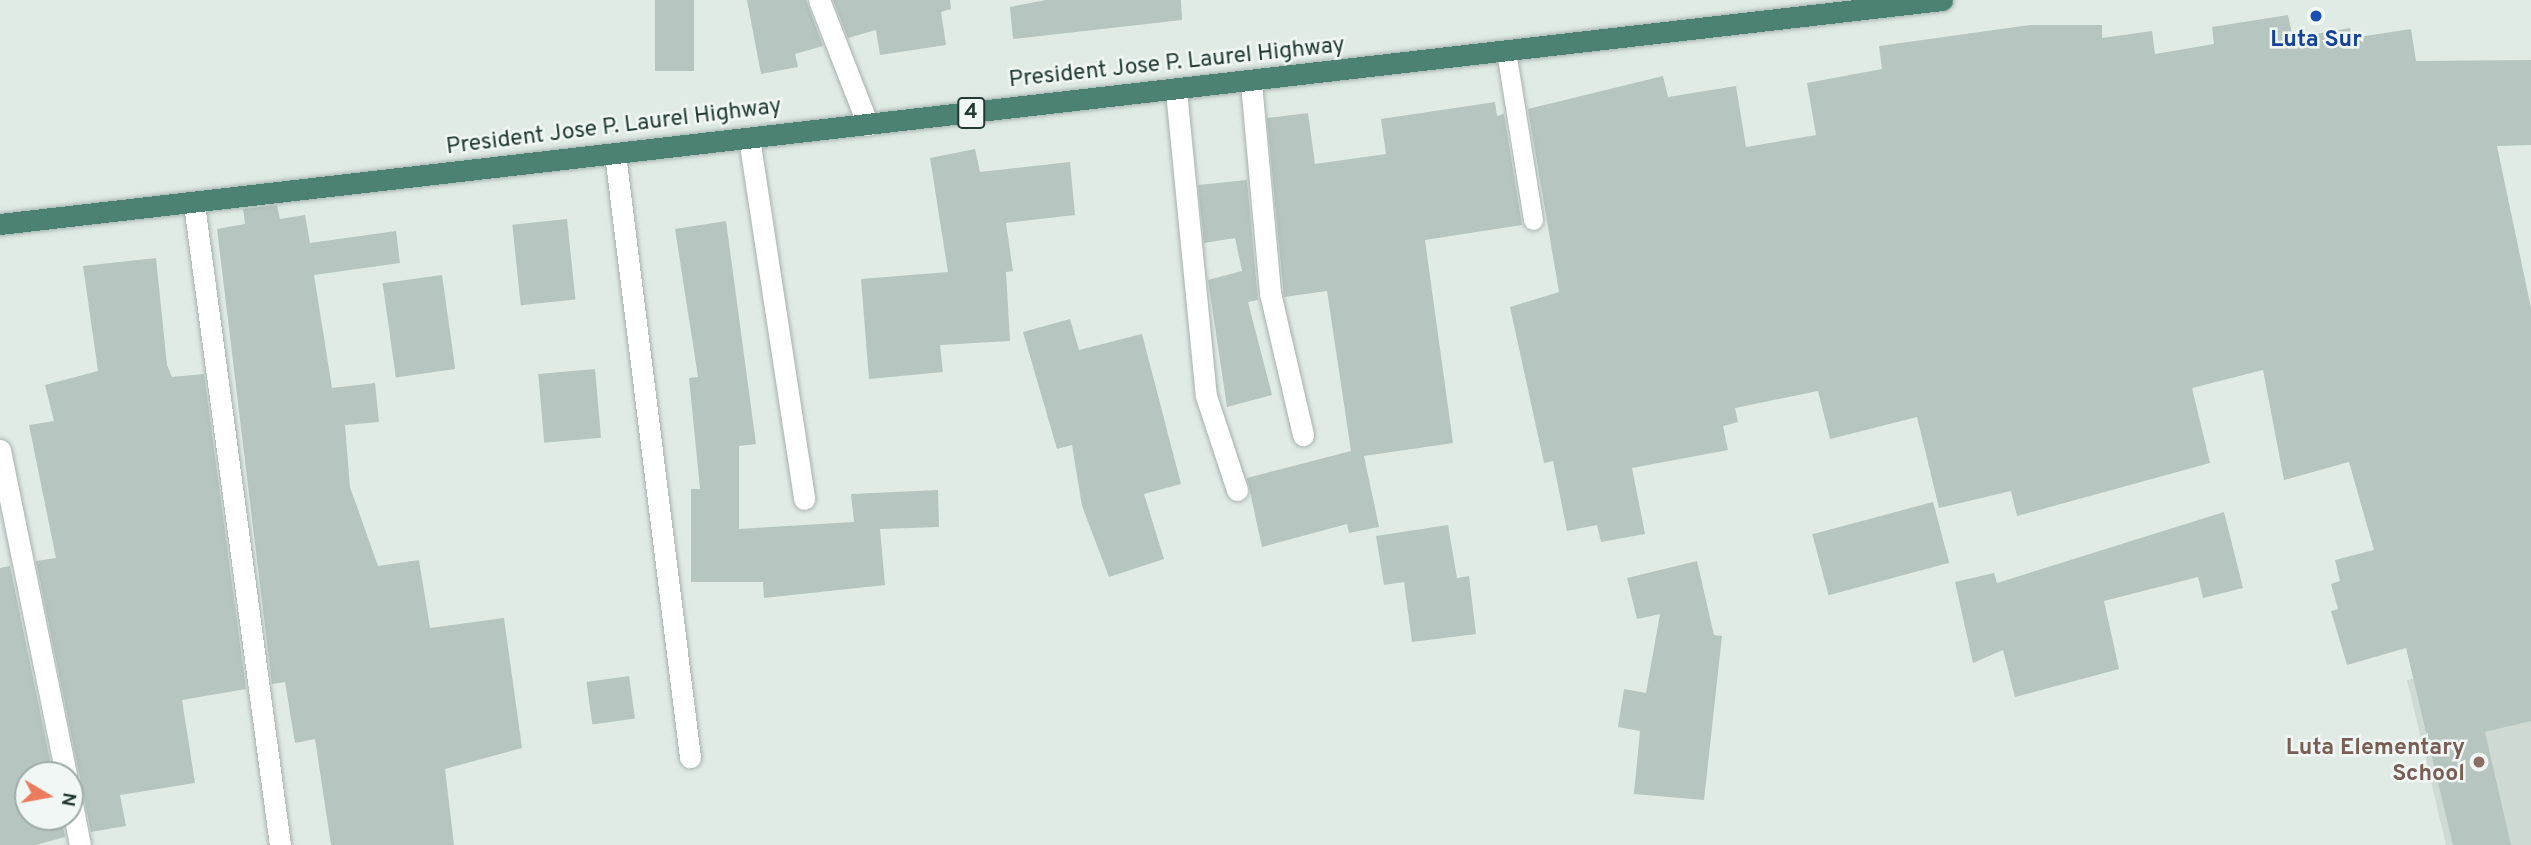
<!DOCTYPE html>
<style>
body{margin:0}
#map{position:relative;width:2531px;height:845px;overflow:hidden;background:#e1ebe6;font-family:Overpass,sans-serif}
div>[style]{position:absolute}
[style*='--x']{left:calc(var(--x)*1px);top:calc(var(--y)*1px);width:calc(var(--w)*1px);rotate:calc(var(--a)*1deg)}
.built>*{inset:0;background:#cfdad5}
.building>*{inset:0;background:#b6c5bf;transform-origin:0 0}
.roads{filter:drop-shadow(0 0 2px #a4b2ad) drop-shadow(0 0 2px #a4b2ad)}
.service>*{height:19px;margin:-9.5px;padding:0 9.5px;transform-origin:9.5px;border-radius:9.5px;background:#fff}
.minor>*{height:21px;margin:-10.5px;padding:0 10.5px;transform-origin:10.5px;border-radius:10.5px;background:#fff}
.trunk>*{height:21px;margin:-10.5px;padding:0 10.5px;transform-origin:10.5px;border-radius:10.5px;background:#4b8273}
.dots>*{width:19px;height:19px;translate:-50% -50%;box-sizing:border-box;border:4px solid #f1f7f4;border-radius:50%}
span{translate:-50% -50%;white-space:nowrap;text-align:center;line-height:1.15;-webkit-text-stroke:5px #f1f7f4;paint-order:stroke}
.shield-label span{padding:2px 5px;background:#f1f7f4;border:2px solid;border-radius:5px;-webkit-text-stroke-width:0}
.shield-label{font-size:21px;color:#223a33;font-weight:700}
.transit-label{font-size:23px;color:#164399;font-weight:700}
.street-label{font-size:23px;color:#223a33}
.education-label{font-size:23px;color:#785e54;font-weight:700}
.right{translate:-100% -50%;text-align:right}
.north{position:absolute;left:14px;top:761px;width:70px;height:70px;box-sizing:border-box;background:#f1f7f4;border:2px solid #9eaba7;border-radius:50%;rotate:100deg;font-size:19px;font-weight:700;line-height:28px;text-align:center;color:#223a33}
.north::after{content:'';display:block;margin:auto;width:24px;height:32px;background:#ec7b5e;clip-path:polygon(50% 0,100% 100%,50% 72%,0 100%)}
</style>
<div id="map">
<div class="built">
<i style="clip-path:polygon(2531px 652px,2531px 845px,2446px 845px,2407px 680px)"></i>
</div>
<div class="building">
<i style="left:655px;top:0;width:39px;height:71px"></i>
<i style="clip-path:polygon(747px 0,806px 0,823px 46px,795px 54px,798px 67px,761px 74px)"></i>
<i style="clip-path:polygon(833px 0,950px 0,951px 9px,941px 12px,946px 45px,880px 55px,876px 30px,848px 38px)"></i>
<i style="clip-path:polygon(1046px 0,1181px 0,1182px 20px,1013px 39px,1010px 7px)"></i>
<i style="clip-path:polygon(2288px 15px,2293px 38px,2350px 28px,2352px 38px,2411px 29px,2416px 61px,2531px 60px,2531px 145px,2497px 146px,2531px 308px,2531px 721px,2485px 732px,2511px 845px,2453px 845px,2406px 648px,2347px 665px,2331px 611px,2338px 609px,2331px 584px,2340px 581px,2335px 560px,2374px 550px,2349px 462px,2284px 480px,2263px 370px,2192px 388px,2210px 463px,2017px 516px,2011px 491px,1939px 508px,1917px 417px,1830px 439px,1818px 391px,1735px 408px,1738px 422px,1723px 426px,1728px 450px,1632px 468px,1645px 534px,1601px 542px,1597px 525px,1567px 531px,1553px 461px,1544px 463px,1510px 307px,1559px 292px,1528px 109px,1663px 76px,1668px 97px,1736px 86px,1746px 147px,1816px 135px,1807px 83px,1882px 69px,1879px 46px,2030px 25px,2102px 25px,2102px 38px,2152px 31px,2155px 54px,2214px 44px,2212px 27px)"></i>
<i style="clip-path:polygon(1495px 102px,1497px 116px,1504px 114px,1522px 225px,1425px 240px,1453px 443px,1364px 456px,1379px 527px,1349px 533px,1347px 524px,1262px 547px,1247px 478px,1351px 451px,1327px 291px,1284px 297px,1267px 118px,1308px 113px,1315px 164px,1386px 154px,1381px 119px)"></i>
<i style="clip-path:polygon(975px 149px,980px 172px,1070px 162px,1075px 215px,1006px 223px,1013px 271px,1006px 272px,1010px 341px,940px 345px,943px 372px,869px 379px,861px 279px,948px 272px,930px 158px)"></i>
<i style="clip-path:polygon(1247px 180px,1258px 300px,1248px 302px,1272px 395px,1227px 407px,1208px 280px,1242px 271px,1235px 238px,1204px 243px,1198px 185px)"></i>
<i style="clip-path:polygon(277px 205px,280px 219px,305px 215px,310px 243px,396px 231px,400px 263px,314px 275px,332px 388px,375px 383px,379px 422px,345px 425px,350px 487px,378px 566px,419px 560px,430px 628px,504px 618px,522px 748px,445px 769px,454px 845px,331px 845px,315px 739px,295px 743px,285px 682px,272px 684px,217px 229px,245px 224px,243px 209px)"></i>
<i style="left:567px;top:219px;width:81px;height:55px;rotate:84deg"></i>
<i style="clip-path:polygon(726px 221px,756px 444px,739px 446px,739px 529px,854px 522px,851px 494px,938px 490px,939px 527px,880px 529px,885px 585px,764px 598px,763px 582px,691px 582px,691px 489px,700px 489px,689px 378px,698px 377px,675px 229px)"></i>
<i style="clip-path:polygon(156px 258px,167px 365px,172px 377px,204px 374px,246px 689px,182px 700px,195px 783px,120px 795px,126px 826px,91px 832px,36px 561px,56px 558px,29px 425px,54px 421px,45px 385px,98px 371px,83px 266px)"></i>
<i style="left:442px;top:275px;width:95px;height:60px;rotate:82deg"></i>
<i style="clip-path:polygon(1070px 319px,1079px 350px,1142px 334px,1181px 484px,1144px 494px,1164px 559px,1109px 577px,1082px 506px,1072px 445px,1057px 449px,1023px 332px)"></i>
<i style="left:595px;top:369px;width:69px;height:57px;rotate:85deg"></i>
<i style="left:1933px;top:502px;width:63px;height:125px;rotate:75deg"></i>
<i style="clip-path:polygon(2224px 512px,2243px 588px,2203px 598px,2198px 577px,2104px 601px,2119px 669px,2015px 697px,2003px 650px,1973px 663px,1955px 582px,1994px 573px,1997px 583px)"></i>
<i style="clip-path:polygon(1448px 525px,1457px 578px,1469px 576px,1476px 634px,1412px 642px,1404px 582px,1384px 585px,1376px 536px)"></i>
<i style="clip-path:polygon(1697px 561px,1714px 635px,1722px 636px,1704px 800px,1634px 794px,1640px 731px,1618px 727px,1624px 689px,1646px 693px,1660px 614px,1637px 619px,1627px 578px)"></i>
<i style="clip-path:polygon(10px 566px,53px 775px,28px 775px,28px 817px,61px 817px,65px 837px,36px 845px,0 845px,0 568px)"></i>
<i style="left:629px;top:676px;width:43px;height:43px;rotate:82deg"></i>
</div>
<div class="roads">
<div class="service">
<i style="--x:1506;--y:51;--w:171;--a:80.9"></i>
</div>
<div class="minor">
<i style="--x:819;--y:0;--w:134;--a:68.6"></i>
<i style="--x:1251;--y:83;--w:211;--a:84.8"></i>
<i style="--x:1270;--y:293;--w:146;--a:76.9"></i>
<i style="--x:1176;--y:91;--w:306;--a:84.4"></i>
<i style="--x:1206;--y:396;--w:99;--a:71.7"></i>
<i style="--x:749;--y:138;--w:365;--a:81.3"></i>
<i style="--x:615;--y:154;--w:608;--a:82.91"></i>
<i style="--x:194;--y:204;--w:647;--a:82.36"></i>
<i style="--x:0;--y:450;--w:332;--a:78.5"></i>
<i style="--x:70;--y:794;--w:52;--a:78.9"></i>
</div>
<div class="trunk">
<i style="--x:0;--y:224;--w:1955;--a:-6.58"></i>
</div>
</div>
<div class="dots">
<i style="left:2316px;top:16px;background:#1a4fb4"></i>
<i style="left:2479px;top:762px;background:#8d6e63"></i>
</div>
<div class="shield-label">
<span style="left:971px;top:113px">4</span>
</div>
<div class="transit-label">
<span style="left:2316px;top:41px">Luta Sur</span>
</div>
<div class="street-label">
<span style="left:1177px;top:64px;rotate:-6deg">President Jose P. Laurel Highway</span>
<span style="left:614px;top:128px;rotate:-7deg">President Jose P. Laurel Highway</span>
</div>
<div class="education-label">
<span class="right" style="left:2465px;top:762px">Luta Elementary<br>School</span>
</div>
<div class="north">N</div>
</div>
